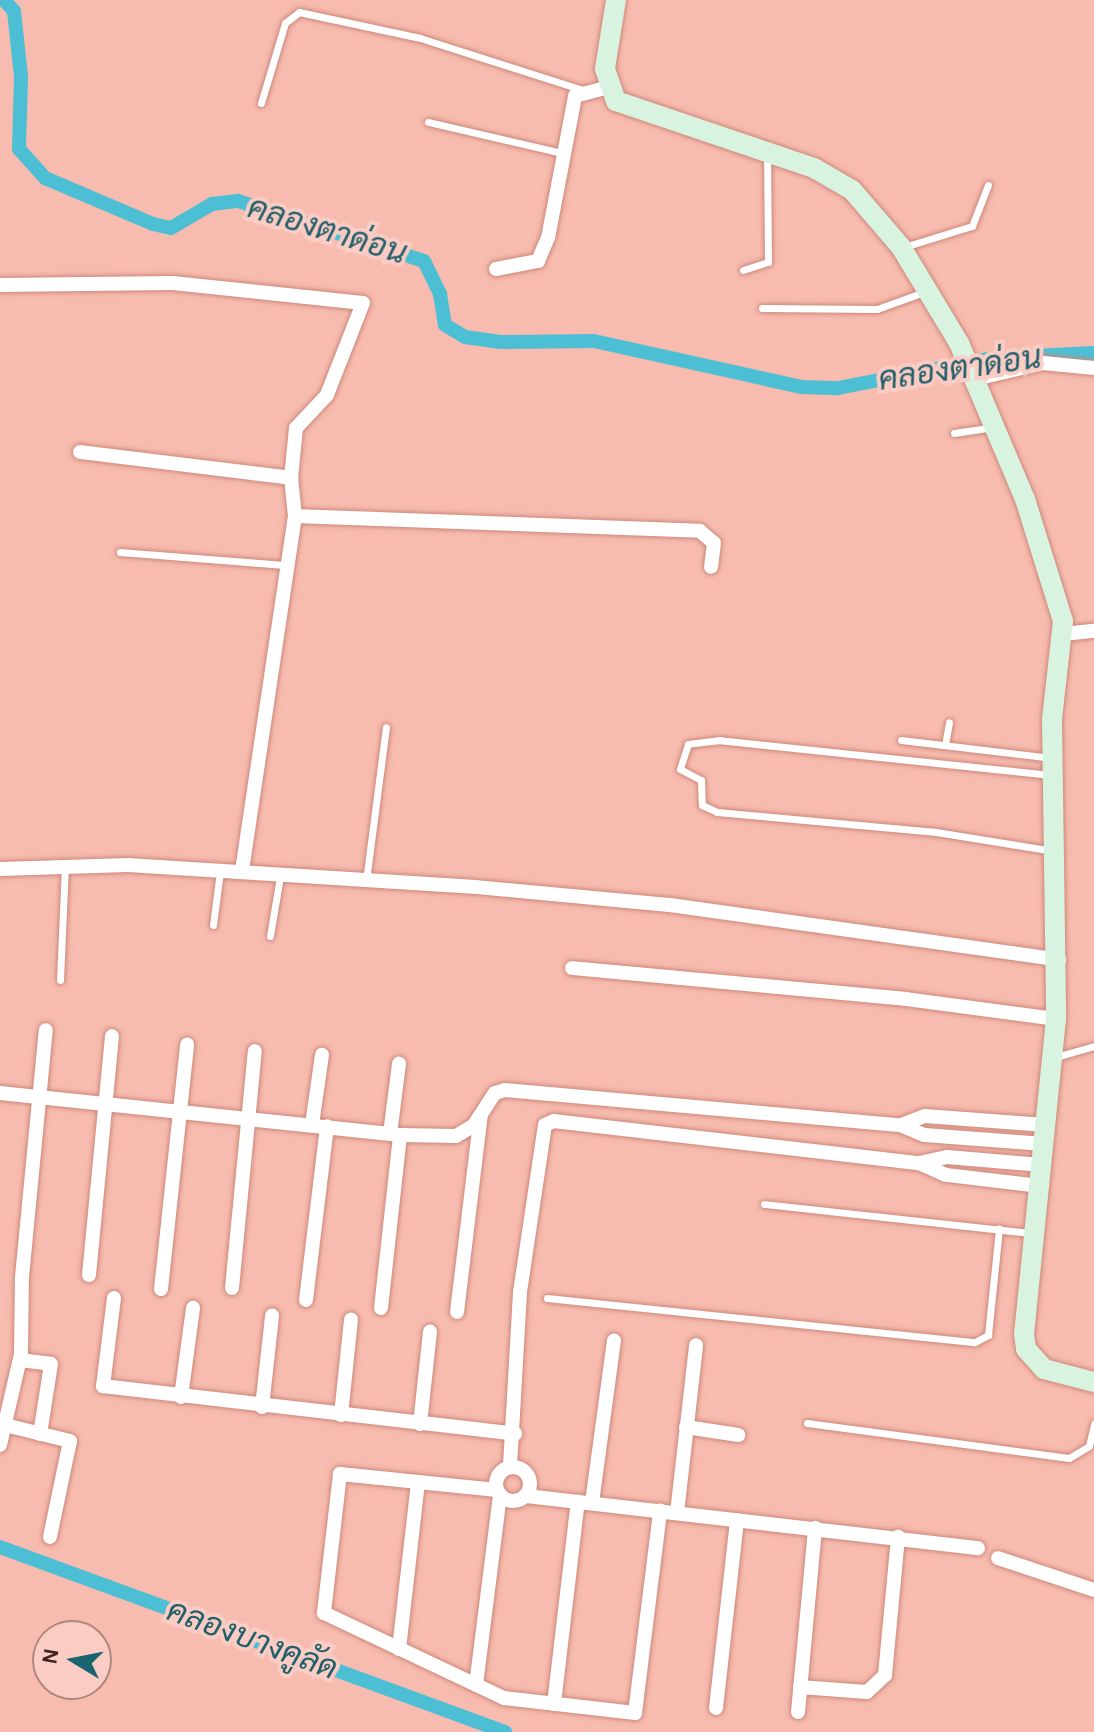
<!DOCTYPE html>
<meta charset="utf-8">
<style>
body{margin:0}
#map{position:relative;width:1094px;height:1732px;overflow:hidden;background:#f7bbaf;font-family:"Alegreya Sans",Sarabun,sans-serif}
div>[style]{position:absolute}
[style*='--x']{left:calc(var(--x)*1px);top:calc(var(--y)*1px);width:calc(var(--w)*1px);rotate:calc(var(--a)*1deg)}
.canal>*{height:14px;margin:-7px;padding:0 7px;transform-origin:7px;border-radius:7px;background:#4dbfd4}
.roads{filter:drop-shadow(0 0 2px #ce887a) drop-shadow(0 0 2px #ce887a)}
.lane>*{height:7px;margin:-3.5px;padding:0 3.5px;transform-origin:3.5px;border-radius:3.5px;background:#fff}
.street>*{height:14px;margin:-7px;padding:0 7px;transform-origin:7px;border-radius:7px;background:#fff}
.street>.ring{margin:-7px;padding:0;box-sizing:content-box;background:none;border:14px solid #fff;border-radius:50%}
.secondary>*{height:20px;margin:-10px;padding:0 10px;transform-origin:10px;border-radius:10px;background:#d8f3e0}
span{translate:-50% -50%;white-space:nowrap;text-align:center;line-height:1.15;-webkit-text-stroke:8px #faccc3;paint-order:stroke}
.water-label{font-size:32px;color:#215f6b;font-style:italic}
.north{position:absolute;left:32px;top:1620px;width:80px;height:80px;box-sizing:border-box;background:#faccc3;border:2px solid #af8881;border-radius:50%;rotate:280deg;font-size:22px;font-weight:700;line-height:32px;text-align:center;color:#3f231e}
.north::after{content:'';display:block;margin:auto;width:28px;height:36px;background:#1a6470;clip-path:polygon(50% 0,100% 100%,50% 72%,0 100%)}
</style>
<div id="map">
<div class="canal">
<i style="--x:4;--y:0;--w:15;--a:48"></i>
<i style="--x:14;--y:11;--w:66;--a:83.9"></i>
<i style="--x:21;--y:77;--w:72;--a:91.6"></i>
<i style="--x:19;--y:149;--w:39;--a:48"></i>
<i style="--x:45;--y:178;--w:117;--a:23.1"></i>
<i style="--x:153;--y:224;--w:18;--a:13"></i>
<i style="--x:171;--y:228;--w:48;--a:-30.3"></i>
<i style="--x:212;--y:204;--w:26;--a:-7"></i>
<i style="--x:238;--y:201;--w:195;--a:17.9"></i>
<i style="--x:424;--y:261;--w:37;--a:64"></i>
<i style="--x:440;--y:294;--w:31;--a:81"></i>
<i style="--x:445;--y:325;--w:23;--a:31"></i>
<i style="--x:465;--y:337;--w:36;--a:8"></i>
<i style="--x:501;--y:342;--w:93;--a:-0.6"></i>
<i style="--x:594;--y:341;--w:213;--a:12.5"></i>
<i style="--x:802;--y:387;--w:36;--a:2"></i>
<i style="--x:838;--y:388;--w:157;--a:-11"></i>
<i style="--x:992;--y:358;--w:102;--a:-2.8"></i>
<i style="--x:0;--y:1547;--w:538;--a:20.12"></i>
</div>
<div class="roads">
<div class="lane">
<i style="--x:261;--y:103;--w:84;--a:-73.3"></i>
<i style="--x:285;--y:23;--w:18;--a:-38"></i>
<i style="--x:299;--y:12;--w:124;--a:12.1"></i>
<i style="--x:420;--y:38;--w:171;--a:17.7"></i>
<i style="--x:428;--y:122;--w:138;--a:13"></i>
<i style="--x:904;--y:247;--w:71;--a:-17.2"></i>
<i style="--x:972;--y:226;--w:44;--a:-68.7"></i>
<i style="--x:743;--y:270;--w:26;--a:-18"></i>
<i style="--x:768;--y:262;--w:107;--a:-90.5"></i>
<i style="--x:762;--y:308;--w:115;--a:0.5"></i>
<i style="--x:877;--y:309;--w:53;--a:-19.8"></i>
<i style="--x:954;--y:433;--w:40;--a:-8.5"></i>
<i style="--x:120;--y:552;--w:168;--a:4.5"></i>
<i style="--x:901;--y:740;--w:151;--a:6.8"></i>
<i style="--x:945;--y:745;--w:23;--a:-80"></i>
<i style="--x:1051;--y:775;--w:333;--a:-174"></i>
<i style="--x:720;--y:740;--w:32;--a:173"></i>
<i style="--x:688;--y:744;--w:26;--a:108"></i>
<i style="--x:680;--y:769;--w:24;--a:28"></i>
<i style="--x:701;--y:780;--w:25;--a:88"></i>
<i style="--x:702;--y:805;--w:17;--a:25"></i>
<i style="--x:717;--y:812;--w:220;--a:5.2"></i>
<i style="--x:936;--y:832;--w:119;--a:9.2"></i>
<i style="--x:366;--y:881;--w:155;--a:-82.6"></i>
<i style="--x:213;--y:925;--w:54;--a:-82.6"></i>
<i style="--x:270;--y:936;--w:61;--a:-80.5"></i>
<i style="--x:60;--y:980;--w:113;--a:-87.5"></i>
<i style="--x:1056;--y:1057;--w:40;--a:-16"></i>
<i style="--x:764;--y:1204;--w:271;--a:6.2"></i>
<i style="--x:547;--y:1298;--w:430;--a:5.9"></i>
<i style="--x:975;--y:1342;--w:15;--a:-28"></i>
<i style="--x:988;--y:1335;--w:107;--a:-84.1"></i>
<i style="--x:807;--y:1423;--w:264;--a:7.6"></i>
<i style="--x:1069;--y:1458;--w:23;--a:-31"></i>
<i style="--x:1089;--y:1446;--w:23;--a:-77"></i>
</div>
<div class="street">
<i style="--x:496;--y:269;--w:43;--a:-10.8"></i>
<i style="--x:538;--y:261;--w:25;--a:-67"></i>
<i style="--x:548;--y:238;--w:145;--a:-79.2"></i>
<i style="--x:575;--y:96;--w:34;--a:-15"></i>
<i style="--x:0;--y:285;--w:173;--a:-0.7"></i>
<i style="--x:173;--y:283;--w:191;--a:6"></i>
<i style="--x:363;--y:303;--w:99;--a:111.4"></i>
<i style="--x:327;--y:395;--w:45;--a:133.2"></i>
<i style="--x:296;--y:428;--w:50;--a:95.7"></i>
<i style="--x:291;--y:478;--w:38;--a:84"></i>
<i style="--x:295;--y:516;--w:359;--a:98.5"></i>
<i style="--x:975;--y:379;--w:70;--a:-13.2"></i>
<i style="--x:1043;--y:363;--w:51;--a:5.6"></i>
<i style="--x:80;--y:452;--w:213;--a:7"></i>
<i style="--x:295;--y:516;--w:405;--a:2.1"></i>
<i style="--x:700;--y:531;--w:18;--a:41"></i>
<i style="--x:714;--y:543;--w:24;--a:97"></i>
<i style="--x:1063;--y:634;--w:31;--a:-6"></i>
<i style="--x:0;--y:869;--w:128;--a:-1.8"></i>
<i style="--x:128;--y:865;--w:349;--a:3.6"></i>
<i style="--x:476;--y:887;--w:195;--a:5.3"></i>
<i style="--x:670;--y:905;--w:393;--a:8"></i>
<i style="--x:572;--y:968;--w:335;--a:5.3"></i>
<i style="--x:906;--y:999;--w:151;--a:7.6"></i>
<i style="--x:0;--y:1093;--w:402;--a:6"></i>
<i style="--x:400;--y:1135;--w:56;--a:1"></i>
<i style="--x:456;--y:1136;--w:21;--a:-31"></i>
<i style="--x:474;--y:1125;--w:38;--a:-57"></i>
<i style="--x:495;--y:1093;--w:10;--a:-17"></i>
<i style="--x:505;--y:1090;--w:398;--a:5.1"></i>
<i style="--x:312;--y:1125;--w:71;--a:-81.9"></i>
<i style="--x:390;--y:1134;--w:71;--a:-82.7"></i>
<i style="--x:1044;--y:1144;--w:120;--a:-175.7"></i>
<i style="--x:924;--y:1135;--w:25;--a:-157"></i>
<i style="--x:901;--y:1125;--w:26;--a:-21"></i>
<i style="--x:925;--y:1116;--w:121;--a:4.3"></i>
<i style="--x:1040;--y:1186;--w:95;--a:-173.3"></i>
<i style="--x:946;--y:1175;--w:30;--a:-156"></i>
<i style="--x:919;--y:1163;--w:29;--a:-12"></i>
<i style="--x:947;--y:1157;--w:95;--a:4.8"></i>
<i style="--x:89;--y:1275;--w:240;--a:-84.5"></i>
<i style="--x:232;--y:1288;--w:238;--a:-84.5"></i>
<i style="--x:161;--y:1289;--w:246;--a:-83.9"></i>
<i style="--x:114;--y:1298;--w:89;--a:97.1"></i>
<i style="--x:103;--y:1386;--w:415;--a:6.6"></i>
<i style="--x:306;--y:1300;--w:175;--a:-83.1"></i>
<i style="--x:381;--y:1308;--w:174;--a:-83.7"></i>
<i style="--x:457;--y:1312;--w:198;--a:-83.1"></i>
<i style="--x:20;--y:1360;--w:31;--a:7"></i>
<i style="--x:51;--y:1364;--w:71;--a:98.9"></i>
<i style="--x:181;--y:1397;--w:90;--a:-82.3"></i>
<i style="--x:262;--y:1407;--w:92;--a:-83.7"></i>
<i style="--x:341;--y:1415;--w:96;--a:-84"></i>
<i style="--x:420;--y:1424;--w:93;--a:-83.8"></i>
<i style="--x:5;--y:1425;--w:67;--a:13.8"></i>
<i style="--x:70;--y:1441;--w:98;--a:101.8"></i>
<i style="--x:686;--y:1427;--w:53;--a:8.7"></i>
<i style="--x:0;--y:1445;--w:93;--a:-77"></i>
<i style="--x:21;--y:1354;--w:77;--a:-89.3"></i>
<i style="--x:22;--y:1277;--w:248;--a:-84.5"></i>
<i style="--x:510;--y:1466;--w:174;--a:-86.7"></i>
<i style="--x:520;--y:1292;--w:169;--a:-81.5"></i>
<i style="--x:545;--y:1125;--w:10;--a:-24"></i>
<i style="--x:554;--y:1121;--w:367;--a:6.6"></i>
<i class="ring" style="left:496px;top:1467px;width:20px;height:20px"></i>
<i style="--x:497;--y:1490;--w:158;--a:-174.2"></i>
<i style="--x:340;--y:1474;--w:140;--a:96.6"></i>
<i style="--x:324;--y:1613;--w:199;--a:25.3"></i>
<i style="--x:504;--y:1698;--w:132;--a:6.5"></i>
<i style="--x:635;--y:1713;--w:204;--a:-82.9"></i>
<i style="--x:527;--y:1496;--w:454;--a:6.6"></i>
<i style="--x:592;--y:1503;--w:164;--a:-82.3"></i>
<i style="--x:677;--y:1513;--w:169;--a:-83.5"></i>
<i style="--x:998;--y:1558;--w:101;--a:18.4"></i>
<i style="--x:399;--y:1649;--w:168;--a:-83.5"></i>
<i style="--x:476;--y:1685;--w:192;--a:-82.8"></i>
<i style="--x:800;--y:1687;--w:67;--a:4.3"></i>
<i style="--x:867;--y:1692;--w:25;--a:-43"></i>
<i style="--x:885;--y:1675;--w:139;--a:-84.6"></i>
<i style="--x:554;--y:1704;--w:204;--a:-83.3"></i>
<i style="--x:716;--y:1708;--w:189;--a:-83.6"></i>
<i style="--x:798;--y:1712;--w:185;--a:-84.7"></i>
</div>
<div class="secondary">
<i style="--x:616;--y:0;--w:70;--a:99.1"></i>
<i style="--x:605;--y:69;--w:34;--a:71"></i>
<i style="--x:616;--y:101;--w:209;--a:18.7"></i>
<i style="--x:814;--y:168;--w:44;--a:30.1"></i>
<i style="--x:852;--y:190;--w:75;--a:49.3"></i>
<i style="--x:901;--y:247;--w:112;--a:58.9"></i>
<i style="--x:959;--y:343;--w:169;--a:67.1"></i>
<i style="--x:1025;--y:499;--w:128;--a:72.7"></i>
<i style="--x:1063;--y:621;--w:99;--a:96.4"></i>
<i style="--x:1052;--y:719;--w:300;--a:89.2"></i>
<i style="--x:1056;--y:1019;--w:317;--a:95.8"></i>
<i style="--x:1024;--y:1334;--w:15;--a:82"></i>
<i style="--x:1026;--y:1349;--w:27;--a:48"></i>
<i style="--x:1044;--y:1369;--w:52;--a:14.6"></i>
</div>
</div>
<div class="water-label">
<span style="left:327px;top:231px;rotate:17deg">คลองตาด่อน</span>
<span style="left:960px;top:369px;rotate:-8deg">คลองตาด่อน</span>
<span style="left:252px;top:1640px;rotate:20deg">คลองบางคูลัด</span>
</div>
<div class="north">N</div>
</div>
